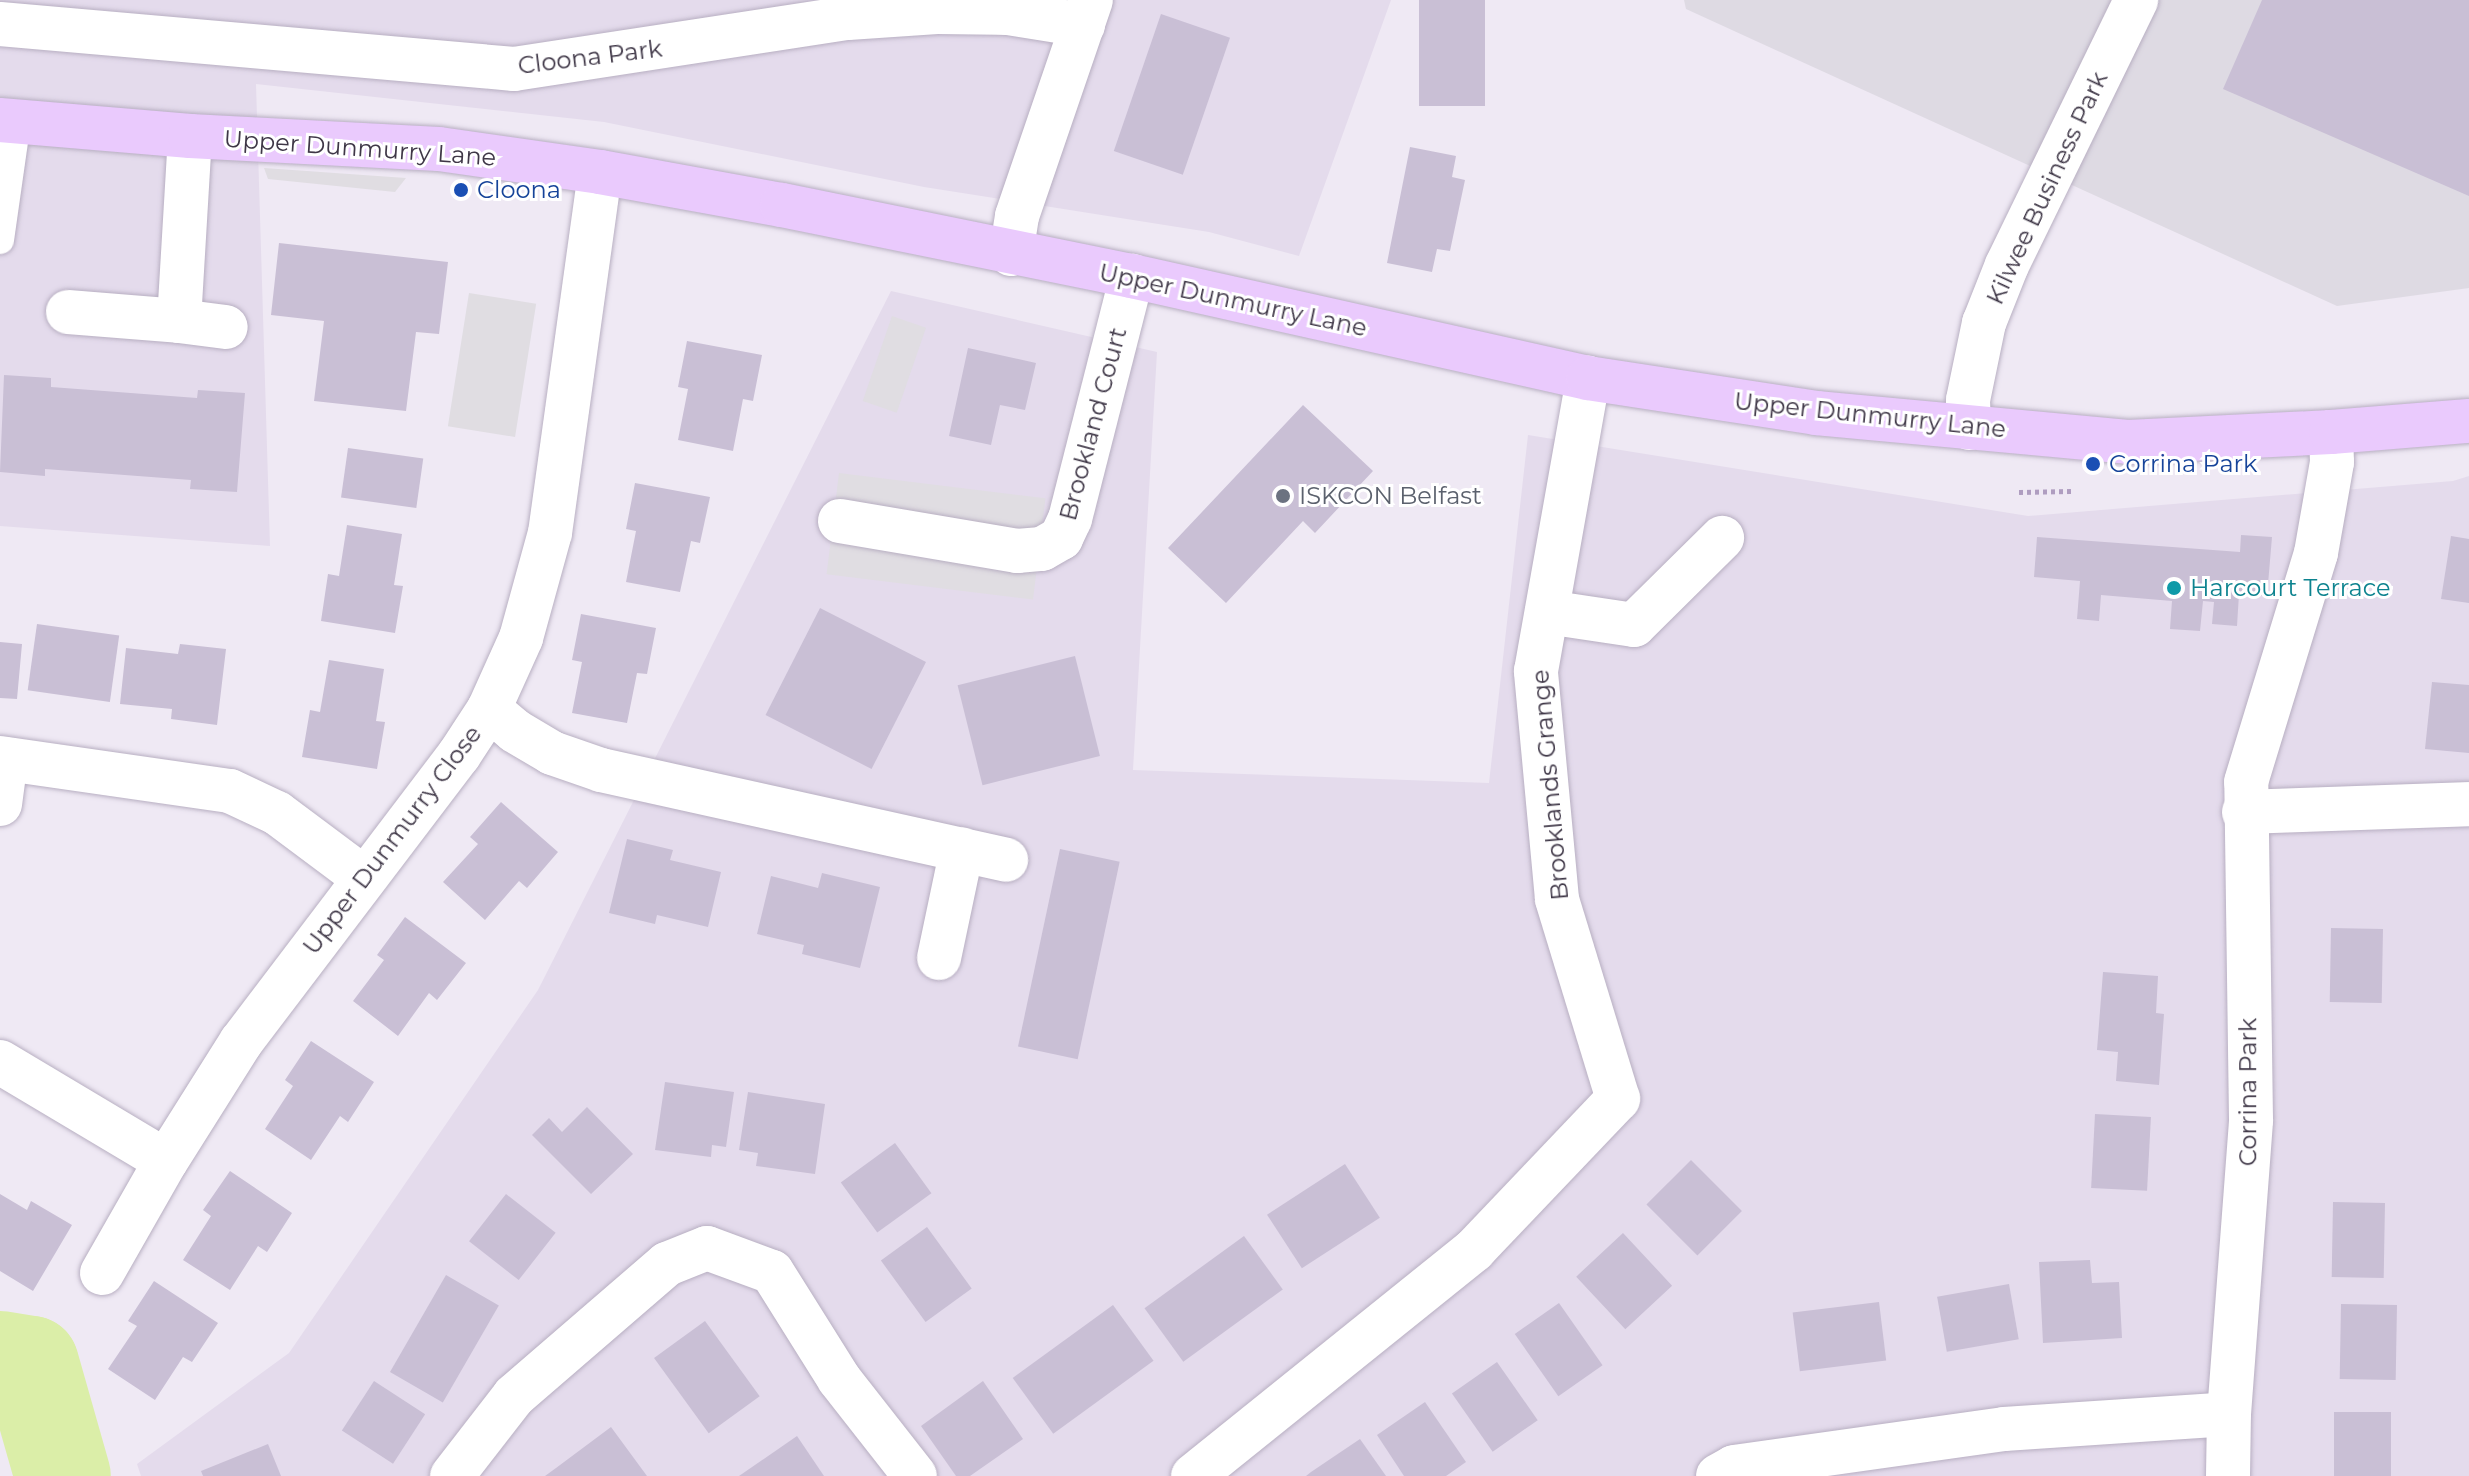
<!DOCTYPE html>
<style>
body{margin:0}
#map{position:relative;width:2469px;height:1476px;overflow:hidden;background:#efe9f4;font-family:Montserrat,sans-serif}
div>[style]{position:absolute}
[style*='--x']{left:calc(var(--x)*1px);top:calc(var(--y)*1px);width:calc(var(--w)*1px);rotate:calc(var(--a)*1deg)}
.residential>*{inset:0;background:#e4dbec}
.industrial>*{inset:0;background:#dedae3}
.parking>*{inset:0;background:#e0dde2;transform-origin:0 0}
.river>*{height:96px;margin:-48px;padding:0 48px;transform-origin:48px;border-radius:48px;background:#dbeea8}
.building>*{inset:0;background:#c9bfd5;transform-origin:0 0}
.path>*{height:5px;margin-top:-2.5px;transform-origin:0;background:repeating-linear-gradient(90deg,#af9dc0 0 4px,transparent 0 8px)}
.roads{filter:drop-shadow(0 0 2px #b8afc2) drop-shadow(0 0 2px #b8afc2)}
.lane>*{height:28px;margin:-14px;padding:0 14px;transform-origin:14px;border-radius:14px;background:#fff}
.street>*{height:44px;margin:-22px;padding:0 22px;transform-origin:22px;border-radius:22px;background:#fff}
.secondary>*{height:44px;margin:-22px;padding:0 22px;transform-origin:22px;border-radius:22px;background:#eacafd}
.dots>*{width:22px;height:22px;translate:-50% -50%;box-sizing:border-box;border:4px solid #fff;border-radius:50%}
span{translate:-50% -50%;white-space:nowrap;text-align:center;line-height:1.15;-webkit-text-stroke:6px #fff;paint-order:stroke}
.street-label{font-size:24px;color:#3f3747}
.transit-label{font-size:24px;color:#164399}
.left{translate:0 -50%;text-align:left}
.worship-label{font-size:24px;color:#5b616d}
.culture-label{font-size:24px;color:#0d838f}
</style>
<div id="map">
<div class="residential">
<i style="clip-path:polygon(0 0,1391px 0,1299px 256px,1209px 232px,924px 187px,604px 122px,256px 84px,270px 546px,0 526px)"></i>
<i style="clip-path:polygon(891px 291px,1157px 352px,1133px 770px,1489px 783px,1528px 435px,2028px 516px,2453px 481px,2469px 476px,2469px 1476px,141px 1476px,137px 1464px,289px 1353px,538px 990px)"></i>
</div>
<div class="industrial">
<i style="clip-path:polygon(1684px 0,2469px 0,2469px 288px,2337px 306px,1686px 9px)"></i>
</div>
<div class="parking">
<i style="clip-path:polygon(264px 168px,406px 178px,395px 192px,268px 179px)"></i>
<i style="left:469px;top:293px;width:68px;height:135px;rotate:9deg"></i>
<i style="left:892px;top:316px;width:36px;height:90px;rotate:19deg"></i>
<i style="left:839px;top:473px;width:208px;height:102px;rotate:7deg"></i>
</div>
<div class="river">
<i style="--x:0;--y:1359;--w:31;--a:9"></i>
<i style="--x:31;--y:1364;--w:116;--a:74.1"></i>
</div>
<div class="building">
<i style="left:1419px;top:0;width:66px;height:106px"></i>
<i style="clip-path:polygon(2262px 0,2469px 0,2469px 196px,2223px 89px)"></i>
<i style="left:1161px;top:14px;width:73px;height:145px;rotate:19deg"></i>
<i style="clip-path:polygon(1410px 147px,1456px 156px,1452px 177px,1465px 180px,1450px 251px,1437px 249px,1432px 272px,1387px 263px)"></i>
<i style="clip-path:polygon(279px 243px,448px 262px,439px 334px,416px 332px,406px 411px,314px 401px,324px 321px,271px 315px)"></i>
<i style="clip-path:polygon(687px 341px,762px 355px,753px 401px,743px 399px,733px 451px,678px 440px,688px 389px,678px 387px)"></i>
<i style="clip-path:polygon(968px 348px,1036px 363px,1025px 410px,1000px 405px,991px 445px,949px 436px)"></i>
<i style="clip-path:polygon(4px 375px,51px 378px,51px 387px,197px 398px,198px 390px,245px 393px,237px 492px,190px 489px,191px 480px,45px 469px,45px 476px,0 472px)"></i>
<i style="clip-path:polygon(1303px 405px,1373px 471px,1315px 533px,1303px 521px,1226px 603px,1168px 548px)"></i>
<i style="left:348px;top:448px;width:76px;height:50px;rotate:8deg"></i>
<i style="clip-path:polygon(635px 483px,710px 497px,700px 543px,691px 541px,680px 592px,626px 582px,636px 531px,626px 529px)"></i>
<i style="clip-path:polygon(347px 525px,402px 534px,394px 585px,403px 586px,395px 633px,321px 621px,328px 574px,339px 576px)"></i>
<i style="clip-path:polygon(2241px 535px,2272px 537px,2267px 596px,2239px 594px,2237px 626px,2212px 624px,2214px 602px,2203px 601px,2200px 631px,2170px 629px,2172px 601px,2101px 595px,2099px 621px,2077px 619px,2080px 581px,2034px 577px,2037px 537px,2240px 552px)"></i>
<i style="clip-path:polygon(2451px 536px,2469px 539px,2469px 603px,2441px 599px)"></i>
<i style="left:820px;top:608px;width:119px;height:120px;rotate:27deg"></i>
<i style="clip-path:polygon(581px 614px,656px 628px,647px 674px,637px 673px,627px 723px,572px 713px,582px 662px,572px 660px)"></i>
<i style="left:37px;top:624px;width:83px;height:67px;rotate:8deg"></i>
<i style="clip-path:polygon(0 642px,22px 644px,17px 699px,0 698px)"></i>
<i style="clip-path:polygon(180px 644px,226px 649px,217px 725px,171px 719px,172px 709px,120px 704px,126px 648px,178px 654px)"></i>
<i style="left:1075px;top:656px;width:103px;height:121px;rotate:76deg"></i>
<i style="clip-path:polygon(329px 660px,384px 669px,376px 721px,385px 722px,377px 769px,302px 757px,310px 710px,320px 712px)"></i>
<i style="clip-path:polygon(2432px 682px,2469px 685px,2469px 753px,2425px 749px)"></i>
<i style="clip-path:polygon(501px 802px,558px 852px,527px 888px,519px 881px,485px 920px,443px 882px,478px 844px,470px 837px)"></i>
<i style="clip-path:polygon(627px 839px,673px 850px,670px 860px,721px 872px,708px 927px,657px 915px,655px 924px,609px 913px)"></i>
<i style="left:1060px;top:849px;width:61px;height:202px;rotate:12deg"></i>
<i style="clip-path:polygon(822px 873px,880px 887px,860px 968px,802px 954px,804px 945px,757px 934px,771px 876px,818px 888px)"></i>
<i style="clip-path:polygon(405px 917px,466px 963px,437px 1000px,429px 993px,398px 1036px,353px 1001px,384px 960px,377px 955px)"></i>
<i style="left:2331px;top:928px;width:52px;height:74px;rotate:1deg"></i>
<i style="clip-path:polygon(2103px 972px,2158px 976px,2156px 1013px,2164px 1014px,2159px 1085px,2116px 1081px,2118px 1052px,2097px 1050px)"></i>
<i style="clip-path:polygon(311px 1041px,374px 1082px,348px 1122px,340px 1116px,311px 1160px,265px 1129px,293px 1086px,285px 1080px)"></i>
<i style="clip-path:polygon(665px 1082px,734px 1092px,726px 1147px,712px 1145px,711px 1157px,655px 1150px)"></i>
<i style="clip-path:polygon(748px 1092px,825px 1104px,815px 1174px,756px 1166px,758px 1153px,739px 1150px)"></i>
<i style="clip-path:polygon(587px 1107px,633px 1154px,591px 1194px,532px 1135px,549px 1118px,562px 1132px)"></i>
<i style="left:2095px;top:1114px;width:56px;height:74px;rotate:3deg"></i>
<i style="left:895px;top:1143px;width:62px;height:67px;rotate:54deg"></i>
<i style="left:1691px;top:1160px;width:72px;height:63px;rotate:45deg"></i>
<i style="left:1345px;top:1164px;width:64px;height:93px;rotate:57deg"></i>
<i style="clip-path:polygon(230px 1171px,292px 1213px,267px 1252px,258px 1246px,230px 1290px,183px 1260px,211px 1216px,203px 1210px)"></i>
<i style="clip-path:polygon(0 1194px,27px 1210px,31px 1201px,72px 1225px,33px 1291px,0 1271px)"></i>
<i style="left:506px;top:1194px;width:63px;height:60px;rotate:38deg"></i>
<i style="left:2333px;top:1202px;width:52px;height:75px;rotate:1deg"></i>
<i style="left:927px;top:1227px;width:76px;height:57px;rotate:54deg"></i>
<i style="left:1623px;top:1233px;width:72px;height:64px;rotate:47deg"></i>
<i style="left:1244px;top:1236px;width:66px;height:123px;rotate:54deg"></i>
<i style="clip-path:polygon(2090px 1260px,2092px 1283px,2119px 1282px,2122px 1338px,2043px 1343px,2039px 1262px)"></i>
<i style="left:446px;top:1275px;width:61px;height:112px;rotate:30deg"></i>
<i style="clip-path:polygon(154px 1281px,218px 1323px,192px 1362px,183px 1357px,155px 1400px,108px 1369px,137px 1326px,128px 1321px)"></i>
<i style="left:2009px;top:1284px;width:56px;height:73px;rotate:80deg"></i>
<i style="left:1879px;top:1302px;width:59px;height:87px;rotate:83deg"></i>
<i style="left:1559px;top:1303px;width:76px;height:54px;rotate:55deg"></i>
<i style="left:2341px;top:1304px;width:56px;height:75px;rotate:1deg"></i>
<i style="left:1113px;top:1305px;width:69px;height:124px;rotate:54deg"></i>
<i style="left:705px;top:1321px;width:93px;height:63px;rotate:54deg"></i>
<i style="left:1497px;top:1362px;width:71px;height:55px;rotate:55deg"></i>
<i style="left:374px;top:1381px;width:61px;height:59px;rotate:33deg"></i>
<i style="clip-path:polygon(983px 1381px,1023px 1439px,970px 1476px,956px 1476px,921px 1426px)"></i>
<i style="clip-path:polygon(1425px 1402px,1466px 1462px,1446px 1476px,1404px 1476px,1377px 1435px)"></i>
<i style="left:2391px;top:1412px;width:64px;height:57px;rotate:90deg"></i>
<i style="clip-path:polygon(611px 1427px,647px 1476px,545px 1476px,556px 1468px)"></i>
<i style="clip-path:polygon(797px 1436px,824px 1476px,739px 1476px)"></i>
<i style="clip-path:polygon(1360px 1439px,1386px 1476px,1306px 1476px,1311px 1472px)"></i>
<i style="clip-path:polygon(268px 1444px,281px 1476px,203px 1476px,201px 1471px)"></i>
</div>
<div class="path">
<i style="--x:2019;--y:492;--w:52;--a:-1.1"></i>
</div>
<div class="roads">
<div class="lane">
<i style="--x:0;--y:240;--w:120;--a:-81.9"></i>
</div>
<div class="street">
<i style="--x:0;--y:24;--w:516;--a:5"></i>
<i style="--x:514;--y:69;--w:338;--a:-8.7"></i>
<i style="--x:848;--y:18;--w:89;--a:-3.9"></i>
<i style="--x:937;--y:12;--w:71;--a:0.8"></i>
<i style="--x:1008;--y:13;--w:76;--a:9.1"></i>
<i style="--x:1011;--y:254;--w:38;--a:-81"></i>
<i style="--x:1017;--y:216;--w:228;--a:-71.1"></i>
<i style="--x:68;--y:312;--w:111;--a:4.6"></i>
<i style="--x:179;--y:321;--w:185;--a:-86.6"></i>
<i style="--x:179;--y:321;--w:47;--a:7.3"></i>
<i style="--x:1969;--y:428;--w:28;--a:-92"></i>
<i style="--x:1968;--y:400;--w:79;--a:-78.3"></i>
<i style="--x:1984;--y:323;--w:62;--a:-68.4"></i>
<i style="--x:2007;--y:265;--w:295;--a:-64"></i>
<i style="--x:840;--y:521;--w:180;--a:9.6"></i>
<i style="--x:1017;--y:551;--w:25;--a:-5"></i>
<i style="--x:1042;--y:549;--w:22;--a:-30"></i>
<i style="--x:1061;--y:538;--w:21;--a:-65"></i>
<i style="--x:1070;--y:519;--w:251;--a:-75.7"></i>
<i style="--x:1547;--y:612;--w:88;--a:8.5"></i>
<i style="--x:1634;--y:625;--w:124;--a:-44.7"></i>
<i style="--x:489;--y:709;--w:34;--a:40"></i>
<i style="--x:515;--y:731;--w:43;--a:30.7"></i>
<i style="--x:552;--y:753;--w:52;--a:19.1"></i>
<i style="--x:601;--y:770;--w:415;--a:12.5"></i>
<i style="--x:0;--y:758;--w:232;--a:8.2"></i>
<i style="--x:230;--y:791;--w:52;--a:25.1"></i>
<i style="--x:277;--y:813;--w:109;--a:36.8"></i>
<i style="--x:0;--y:804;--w:45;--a:-82.4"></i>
<i style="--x:2244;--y:812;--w:225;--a:-2"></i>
<i style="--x:939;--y:958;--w:111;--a:-78.1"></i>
<i style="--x:0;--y:1062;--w:193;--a:30.8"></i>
<i style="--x:102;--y:1273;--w:129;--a:-60.3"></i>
<i style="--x:166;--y:1161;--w:141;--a:-57.8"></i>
<i style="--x:241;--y:1042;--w:360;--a:-52.8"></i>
<i style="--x:459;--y:755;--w:55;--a:-56.9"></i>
<i style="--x:489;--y:709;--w:78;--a:-65.7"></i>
<i style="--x:521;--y:638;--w:109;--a:-74.6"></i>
<i style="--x:550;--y:533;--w:364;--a:-82.1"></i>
<i style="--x:452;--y:1476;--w:101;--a:-52.2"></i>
<i style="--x:514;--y:1396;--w:202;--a:-40.8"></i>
<i style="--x:667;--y:1264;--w:43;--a:-21.8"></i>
<i style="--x:707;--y:1248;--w:69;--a:20.3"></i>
<i style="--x:772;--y:1272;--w:126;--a:57.9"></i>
<i style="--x:839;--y:1379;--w:123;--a:51.9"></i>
<i style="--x:1193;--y:1476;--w:361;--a:-38.8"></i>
<i style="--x:1474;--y:1250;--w:209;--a:-46.4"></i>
<i style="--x:1618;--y:1099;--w:209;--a:-107"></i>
<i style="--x:1557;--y:899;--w:229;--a:-95.3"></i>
<i style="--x:1536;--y:671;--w:298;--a:-79.9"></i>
<i style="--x:1718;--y:1476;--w:18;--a:-29"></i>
<i style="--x:1734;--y:1467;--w:273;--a:-8"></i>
<i style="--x:2004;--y:1429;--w:225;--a:-3.8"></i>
<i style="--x:2228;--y:1476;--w:62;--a:-89.1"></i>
<i style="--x:2229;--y:1414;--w:295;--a:-85.7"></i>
<i style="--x:2251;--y:1120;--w:338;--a:-90.8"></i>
<i style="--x:2246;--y:782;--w:239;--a:-73"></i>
<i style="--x:2316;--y:553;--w:92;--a:-80"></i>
<i style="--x:2332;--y:462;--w:30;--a:-92"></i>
</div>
<div class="secondary">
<i style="--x:0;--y:120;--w:191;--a:4.8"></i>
<i style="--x:190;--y:136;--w:249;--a:3"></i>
<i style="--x:439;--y:149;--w:163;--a:8.1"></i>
<i style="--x:600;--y:172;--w:185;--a:10.3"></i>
<i style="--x:782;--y:205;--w:357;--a:11.5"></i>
<i style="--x:1132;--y:276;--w:467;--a:12.6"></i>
<i style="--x:1588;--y:378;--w:231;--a:8.7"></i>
<i style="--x:1816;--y:413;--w:313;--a:5.3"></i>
<i style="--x:2128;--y:442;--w:203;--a:-2.8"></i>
<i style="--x:2331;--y:432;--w:138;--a:-4.6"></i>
</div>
</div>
<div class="dots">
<i style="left:461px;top:190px;background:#1a4fb4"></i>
<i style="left:2093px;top:464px;background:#1a4fb4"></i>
<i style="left:1283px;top:496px;background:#6b7280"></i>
<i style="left:2174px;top:588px;background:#0f9aa8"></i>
</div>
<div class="street-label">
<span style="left:590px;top:57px;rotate:-7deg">Cloona Park</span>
<span style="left:360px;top:148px;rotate:4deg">Upper Dunmurry Lane</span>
<span style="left:2047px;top:188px;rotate:-65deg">Kilwee Business Park</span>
<span style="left:1233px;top:300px;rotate:12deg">Upper Dunmurry Lane</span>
<span style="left:1870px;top:415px;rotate:6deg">Upper Dunmurry Lane</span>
<span style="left:1093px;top:424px;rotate:-75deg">Brookland Court</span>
<span style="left:1550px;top:785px;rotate:-95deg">Brooklands Grange</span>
<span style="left:392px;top:840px;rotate:-53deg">Upper Dunmurry Close</span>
<span style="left:2248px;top:1092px;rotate:-90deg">Corrina Park</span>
</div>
<div class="transit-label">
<span class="left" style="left:477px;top:190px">Cloona</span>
<span class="left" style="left:2109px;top:464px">Corrina Park</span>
</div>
<div class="worship-label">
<span class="left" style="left:1299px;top:496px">ISKCON Belfast</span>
</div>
<div class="culture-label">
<span class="left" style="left:2190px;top:588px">Harcourt Terrace</span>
</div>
</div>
